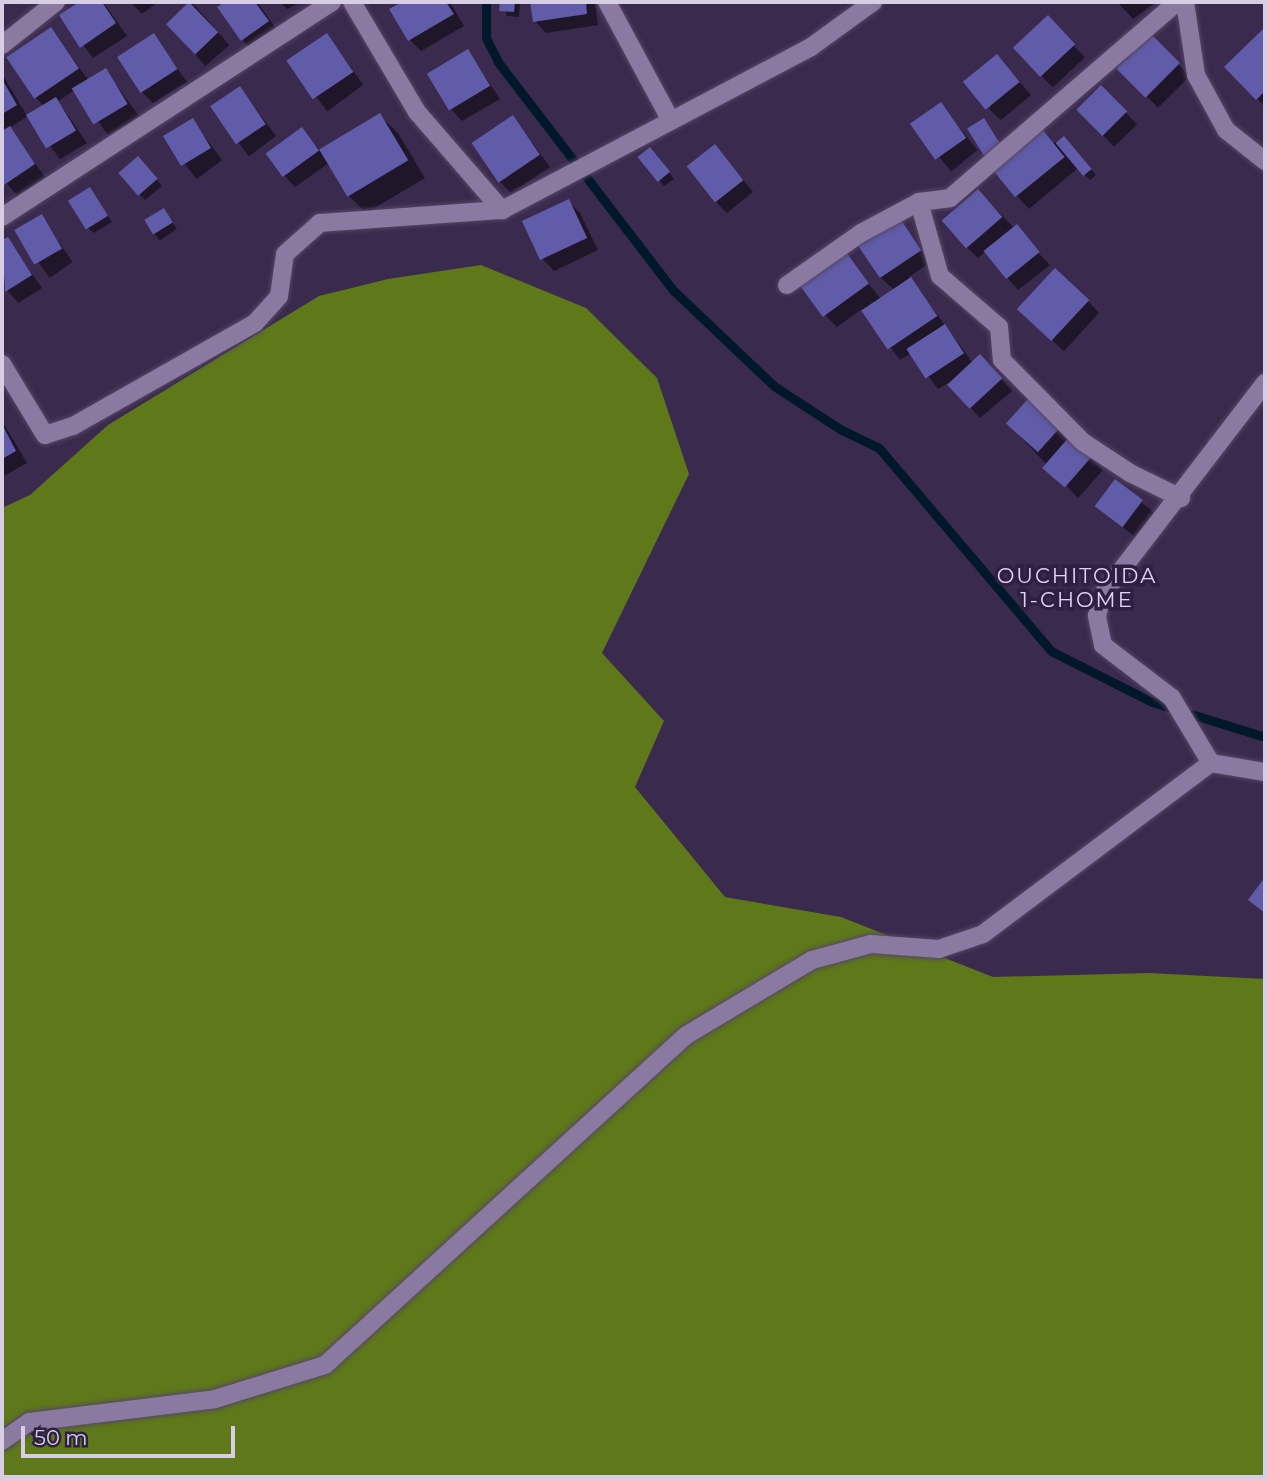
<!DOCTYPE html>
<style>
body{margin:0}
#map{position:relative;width:1267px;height:1479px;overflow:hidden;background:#3a2a4d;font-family:Montserrat,sans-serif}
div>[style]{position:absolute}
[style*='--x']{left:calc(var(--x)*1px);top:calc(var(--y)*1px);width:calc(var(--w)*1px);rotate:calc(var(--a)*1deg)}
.forest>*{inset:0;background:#5e781a}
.shadow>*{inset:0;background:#0007;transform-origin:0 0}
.stream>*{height:9px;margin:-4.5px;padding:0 4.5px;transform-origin:4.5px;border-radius:4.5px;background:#01182a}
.building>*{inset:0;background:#605ca9;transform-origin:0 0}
.roads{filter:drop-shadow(0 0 2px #544664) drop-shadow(0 0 2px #544664)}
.minor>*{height:18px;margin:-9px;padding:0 9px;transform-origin:9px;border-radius:9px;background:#8a79a1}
span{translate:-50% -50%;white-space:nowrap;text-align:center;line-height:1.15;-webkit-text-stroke:7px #2f2042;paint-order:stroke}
.neighbourhood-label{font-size:21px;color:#e2d0fc;letter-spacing:2px}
.frame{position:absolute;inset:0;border:4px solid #d7cee4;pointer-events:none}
.scale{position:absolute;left:21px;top:1426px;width:214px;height:32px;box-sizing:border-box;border:4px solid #d7cee4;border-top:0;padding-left:9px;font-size:21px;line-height:24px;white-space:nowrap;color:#d7cee4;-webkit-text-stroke:5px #2f2042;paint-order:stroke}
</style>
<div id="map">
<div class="forest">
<i style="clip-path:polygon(481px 265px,586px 308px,657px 378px,689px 474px,602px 653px,664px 721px,635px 787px,725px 897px,841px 917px,993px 977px,1149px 973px,1265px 979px,1265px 1477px,2px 1477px,2px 508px,30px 495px,108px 425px,319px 296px,388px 279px)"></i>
</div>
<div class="shadow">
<i style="clip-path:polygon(82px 2px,103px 2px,127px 36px,93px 58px,61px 16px)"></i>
<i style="clip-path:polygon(130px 2px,158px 2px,142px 14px)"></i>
<i style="left:192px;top:2px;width:57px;height:32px;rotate:49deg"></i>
<i style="clip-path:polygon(223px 2px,257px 2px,280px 34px,254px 52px,242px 40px)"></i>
<i style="clip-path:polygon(280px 2px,301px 2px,287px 9px)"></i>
<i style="clip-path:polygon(396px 2px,450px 2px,464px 26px,421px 51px,409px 39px)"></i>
<i style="clip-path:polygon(502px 2px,520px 2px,519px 17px,507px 16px)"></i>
<i style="clip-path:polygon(532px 2px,595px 2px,598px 25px,546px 33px,535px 21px)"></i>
<i style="clip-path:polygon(1117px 2px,1156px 2px,1133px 19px)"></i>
<i style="left:1048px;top:18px;width:54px;height:44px;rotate:47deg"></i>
<i style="clip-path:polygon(51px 29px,89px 81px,106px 71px,139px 116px,108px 135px,75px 90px,58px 101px,87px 143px,60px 159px,28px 116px,9px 128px,45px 177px,17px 195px,2px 178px,2px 74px,27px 116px,44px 106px,35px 97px)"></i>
<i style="clip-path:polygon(1263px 32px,1265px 34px,1265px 107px,1226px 67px)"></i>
<i style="clip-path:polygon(153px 35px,187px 82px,153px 103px,141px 91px)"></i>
<i style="left:326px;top:35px;width:62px;height:45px;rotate:53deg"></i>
<i style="left:1151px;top:37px;width:55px;height:45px;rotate:45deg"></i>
<i style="clip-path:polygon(468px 51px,500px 99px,462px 121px,451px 109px)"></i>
<i style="clip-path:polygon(1008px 68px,1031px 95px,1001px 120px,989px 109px)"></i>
<i style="left:1101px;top:87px;width:52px;height:32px;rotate:46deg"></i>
<i style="left:240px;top:88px;width:60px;height:34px;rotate:53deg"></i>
<i style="left:941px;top:105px;width:58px;height:34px;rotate:51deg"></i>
<i style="clip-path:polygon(380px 116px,398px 133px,425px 178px,366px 213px,348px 195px,329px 163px,295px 187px,284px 175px,302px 130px,321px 151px)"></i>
<i style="clip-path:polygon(513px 117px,550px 167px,511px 193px,500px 182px)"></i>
<i style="left:192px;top:120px;width:50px;height:32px;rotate:53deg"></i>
<i style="clip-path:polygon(1064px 138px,1096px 175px,1090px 180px,1078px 168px,1029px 209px,995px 171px)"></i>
<i style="clip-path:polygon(715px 146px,753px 192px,727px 213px,715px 201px)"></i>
<i style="clip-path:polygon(656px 154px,674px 179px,664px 186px,640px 157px)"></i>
<i style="clip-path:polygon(143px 164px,162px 186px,145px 200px,139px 194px)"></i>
<i style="clip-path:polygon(89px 189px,112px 222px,94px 233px,88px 228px)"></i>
<i style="clip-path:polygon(568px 201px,580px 213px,598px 250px,554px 271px,543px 259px,525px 222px)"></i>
<i style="clip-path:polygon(990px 203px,1050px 265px,1018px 290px,985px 252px,978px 258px,966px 247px)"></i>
<i style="left:164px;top:210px;width:23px;height:21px;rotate:56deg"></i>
<i style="left:41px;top:217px;width:55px;height:28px;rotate:55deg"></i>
<i style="clip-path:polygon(899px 219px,931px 262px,909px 277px,973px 363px,992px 368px,1012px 391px,980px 418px,948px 383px,938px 389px,911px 353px,900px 360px,862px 309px,837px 327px,825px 315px,845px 255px,881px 299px,894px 290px,880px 277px)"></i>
<i style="clip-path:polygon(7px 239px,42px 288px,18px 303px,2px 284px,2px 242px)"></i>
<i style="clip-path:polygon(1088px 301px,1099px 313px,1064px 351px,1031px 321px)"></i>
<i style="clip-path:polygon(1028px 402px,1103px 470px,1078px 498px,1020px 436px)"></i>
<i style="clip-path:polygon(2px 421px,27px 463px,2px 477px)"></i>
<i style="left:1115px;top:481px;width:50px;height:31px;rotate:39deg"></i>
</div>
<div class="stream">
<i style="--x:486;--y:2;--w:36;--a:90"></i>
<i style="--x:486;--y:38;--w:27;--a:63"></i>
<i style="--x:498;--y:62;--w:289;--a:52.5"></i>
<i style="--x:674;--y:291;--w:138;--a:43.5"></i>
<i style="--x:774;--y:386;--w:79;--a:33.1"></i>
<i style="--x:840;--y:429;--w:43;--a:26"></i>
<i style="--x:879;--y:448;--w:266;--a:49.7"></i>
<i style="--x:1051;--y:651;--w:113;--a:26.8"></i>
<i style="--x:1152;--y:702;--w:118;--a:17.2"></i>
</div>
<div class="building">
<i style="clip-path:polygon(79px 2px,102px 2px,116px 23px,80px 48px,59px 15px)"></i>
<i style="left:189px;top:2px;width:42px;height:32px;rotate:46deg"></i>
<i style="clip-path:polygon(225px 2px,255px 2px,269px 21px,241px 41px,217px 7px)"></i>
<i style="clip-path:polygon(402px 2px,446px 2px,454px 14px,408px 41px,389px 9px)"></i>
<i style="clip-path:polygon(500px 2px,515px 2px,514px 12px,499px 11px)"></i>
<i style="clip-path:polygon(530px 2px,586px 2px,587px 14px,533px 22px)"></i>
<i style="left:1048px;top:15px;width:40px;height:48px;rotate:47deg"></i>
<i style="left:51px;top:27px;width:50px;height:54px;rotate:56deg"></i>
<i style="clip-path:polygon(1263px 29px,1265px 91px,1256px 100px,1224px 67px)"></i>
<i style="left:154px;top:33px;width:43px;height:44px;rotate:57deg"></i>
<i style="left:327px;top:33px;width:47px;height:49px;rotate:56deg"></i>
<i style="left:1151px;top:34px;width:41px;height:49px;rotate:45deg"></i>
<i style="left:468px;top:49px;width:43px;height:48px;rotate:59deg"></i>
<i style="left:997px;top:54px;width:36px;height:44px;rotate:51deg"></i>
<i style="left:106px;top:68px;width:42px;height:40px;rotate:59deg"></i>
<i style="clip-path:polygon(2px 79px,17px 105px,2px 114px)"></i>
<i style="left:1101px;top:85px;width:37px;height:35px;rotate:45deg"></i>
<i style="left:240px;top:86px;width:46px;height:36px;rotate:56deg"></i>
<i style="left:56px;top:97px;width:39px;height:35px;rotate:59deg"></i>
<i style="left:941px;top:102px;width:44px;height:38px;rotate:55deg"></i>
<i style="left:380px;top:113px;width:55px;height:71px;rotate:59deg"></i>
<i style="left:513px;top:115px;width:48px;height:50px;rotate:56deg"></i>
<i style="left:193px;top:118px;width:35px;height:35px;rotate:59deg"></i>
<i style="left:984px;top:118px;width:32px;height:20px;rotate:58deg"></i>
<i style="clip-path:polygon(10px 126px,35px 164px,4px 185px,2px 131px)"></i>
<i style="left:302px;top:127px;width:29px;height:45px;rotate:54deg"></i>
<i style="left:1042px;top:129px;width:36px;height:64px;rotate:51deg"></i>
<i style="left:1064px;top:136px;width:43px;height:11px;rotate:50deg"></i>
<i style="left:715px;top:144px;width:46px;height:36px;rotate:52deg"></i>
<i style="left:650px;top:147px;width:32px;height:16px;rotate:51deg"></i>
<i style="left:138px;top:156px;width:30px;height:26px;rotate:49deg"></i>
<i style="left:90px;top:187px;width:34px;height:26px;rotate:58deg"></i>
<i style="left:978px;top:189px;width:37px;height:48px;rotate:49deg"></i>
<i style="left:569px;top:199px;width:43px;height:52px;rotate:65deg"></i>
<i style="left:164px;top:208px;width:17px;height:23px;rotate:59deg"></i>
<i style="left:42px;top:214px;width:40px;height:32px;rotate:60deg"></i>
<i style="left:899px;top:217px;width:40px;height:50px;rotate:56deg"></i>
<i style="left:1017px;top:224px;width:36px;height:43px;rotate:51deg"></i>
<i style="clip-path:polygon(8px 237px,32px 275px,5px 292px,2px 240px)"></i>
<i style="left:846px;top:252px;width:39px;height:57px;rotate:54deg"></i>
<i style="left:1055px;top:268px;width:47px;height:56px;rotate:43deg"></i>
<i style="left:911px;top:277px;width:47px;height:60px;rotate:56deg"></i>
<i style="left:945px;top:324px;width:35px;height:46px;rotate:57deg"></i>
<i style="left:980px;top:354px;width:33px;height:45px;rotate:47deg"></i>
<i style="left:1028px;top:399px;width:43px;height:33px;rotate:42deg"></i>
<i style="clip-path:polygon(2px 424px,16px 451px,2px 459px)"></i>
<i style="left:1069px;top:437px;width:30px;height:41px;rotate:41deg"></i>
<i style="left:1115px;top:479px;width:35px;height:34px;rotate:37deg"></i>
<i style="clip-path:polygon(1265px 877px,1265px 913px,1248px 900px)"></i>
</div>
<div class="roads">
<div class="minor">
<i style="--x:352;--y:2;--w:128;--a:59.4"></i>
<i style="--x:417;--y:112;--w:130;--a:49.1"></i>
<i style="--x:607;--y:2;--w:133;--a:61.7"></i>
<i style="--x:1185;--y:2;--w:74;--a:81.4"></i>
<i style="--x:1196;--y:75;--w:63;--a:61.4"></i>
<i style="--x:1226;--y:130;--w:50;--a:38.5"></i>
<i style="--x:2;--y:45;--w:69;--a:-38.5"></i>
<i style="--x:919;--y:202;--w:77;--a:74.2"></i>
<i style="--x:940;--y:276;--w:78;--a:40.8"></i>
<i style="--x:999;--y:327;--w:33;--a:85"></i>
<i style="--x:1002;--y:360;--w:115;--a:45.4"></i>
<i style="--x:1083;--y:442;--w:56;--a:33.4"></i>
<i style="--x:1130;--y:473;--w:57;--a:26.1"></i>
<i style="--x:2;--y:217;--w:394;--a:-33.1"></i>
<i style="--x:787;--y:285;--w:90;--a:-35.1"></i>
<i style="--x:861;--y:233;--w:66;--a:-28.1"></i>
<i style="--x:919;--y:202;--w:31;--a:-7"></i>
<i style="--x:950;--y:198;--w:300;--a:-40.8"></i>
<i style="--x:2;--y:364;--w:83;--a:58.8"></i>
<i style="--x:45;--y:435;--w:29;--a:-18"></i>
<i style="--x:73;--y:426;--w:209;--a:-29.5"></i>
<i style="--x:255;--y:323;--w:36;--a:-48"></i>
<i style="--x:279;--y:296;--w:42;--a:-81.9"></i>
<i style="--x:285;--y:254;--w:47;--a:-41.5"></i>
<i style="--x:320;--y:223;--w:182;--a:-4.1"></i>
<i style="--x:502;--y:210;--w:349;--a:-27.8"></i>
<i style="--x:811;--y:47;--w:77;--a:-36"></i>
<i style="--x:1211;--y:763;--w:76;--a:-121"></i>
<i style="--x:1172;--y:698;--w:87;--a:-142.5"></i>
<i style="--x:1103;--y:645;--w:30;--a:-102"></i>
<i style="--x:1097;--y:616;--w:23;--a:-75"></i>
<i style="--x:1103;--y:594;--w:266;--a:-52.5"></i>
<i style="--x:2;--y:1441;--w:33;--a:-35"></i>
<i style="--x:29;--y:1422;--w:187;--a:-7"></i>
<i style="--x:215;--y:1399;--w:115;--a:-17.2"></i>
<i style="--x:325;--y:1365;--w:488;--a:-42.4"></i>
<i style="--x:685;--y:1036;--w:148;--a:-30.9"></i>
<i style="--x:812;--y:960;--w:61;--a:-15.2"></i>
<i style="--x:871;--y:944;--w:68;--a:4.2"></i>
<i style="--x:939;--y:949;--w:46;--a:-18.8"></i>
<i style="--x:983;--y:934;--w:285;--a:-36.9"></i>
<i style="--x:1211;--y:763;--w:55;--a:9.5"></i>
</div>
</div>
<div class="neighbourhood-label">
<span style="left:1077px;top:588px">OUCHITOIDA<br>1-CHOME</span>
</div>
<div class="frame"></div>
<div class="scale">50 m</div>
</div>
